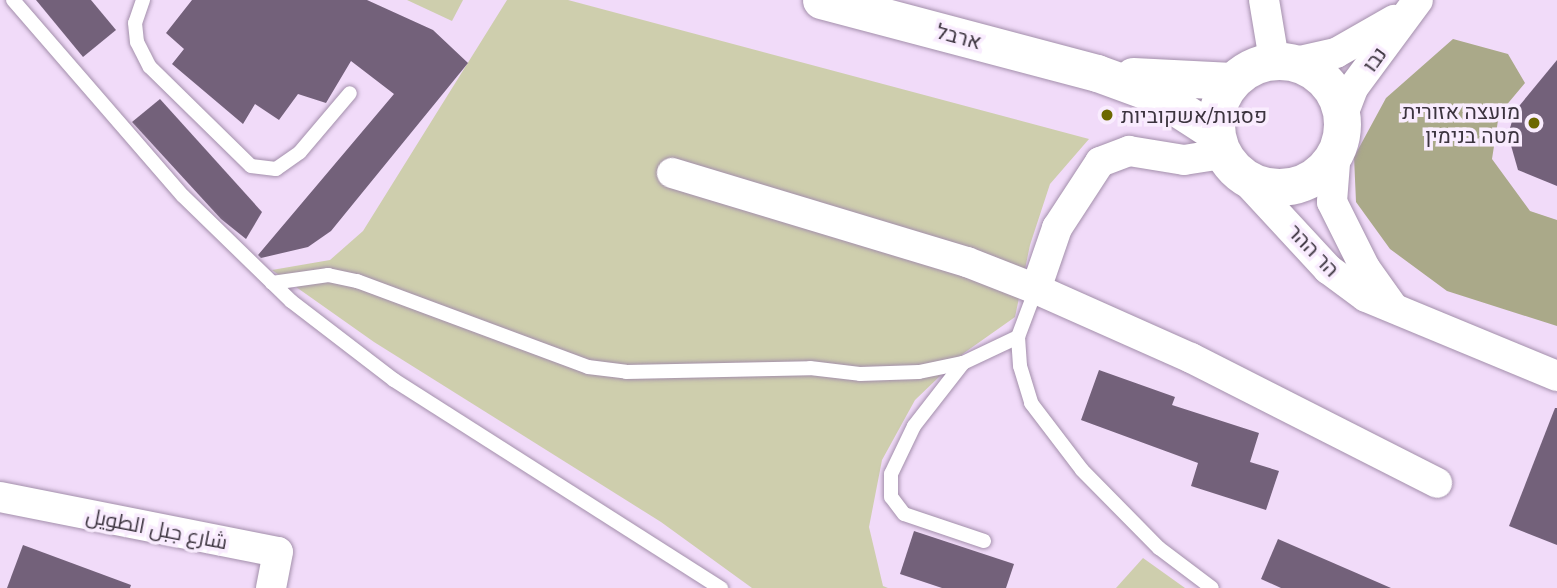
<!DOCTYPE html>
<meta charset="utf-8">
<style>
body{margin:0}
#map{position:relative;width:1557px;height:588px;overflow:hidden;background:#f1dbf9;font-family:Mulish,Cairo,Heebo,sans-serif}
div>[style]{position:absolute}
[style*='--x']{left:calc(var(--x)*1px);top:calc(var(--y)*1px);width:calc(var(--w)*1px);rotate:calc(var(--a)*1deg)}
.green>*{inset:0;background:#cecead}
.forest>*{inset:0;background:#aaa989}
.building>*{inset:0;background:#73617a}
.roads{filter:drop-shadow(0 0 2px #a38fab) drop-shadow(0 0 2px #a38fab)}
.service>*{height:14px;margin:-7px;padding:0 7px;transform-origin:7px;border-radius:7px;background:#fff}
.minor>*{height:30px;margin:-15px;padding:0 15px;transform-origin:15px;border-radius:15px;background:#fff}
.tertiary>*{height:37px;margin:-18.5px;padding:0 18.5px;transform-origin:18.5px;border-radius:18.5px;background:#fff}
.tertiary>.ring{margin:-18.5px;padding:0;box-sizing:content-box;background:none;border:37px solid #fff;border-radius:50%}
.dots>*{width:19px;height:19px;translate:-50% -50%;box-sizing:border-box;border:4px solid #f9ecfe;border-radius:50%}
span{translate:-50% -50%;white-space:nowrap;text-align:center;line-height:1.15;-webkit-text-stroke:7px #f9ecfe;paint-order:stroke}
.street-label{font-size:21px;color:#3c343f}
.poi-label{font-size:21px;color:#3c343f}
.right{translate:-100% -50%;text-align:right}
.left{translate:0 -50%;text-align:left}
</style>
<div id="map">
<div class="green">
<i style="clip-path:polygon(407px 0,463px 0,452px 21px)"></i>
<i style="clip-path:polygon(507px 0,568px 0,1089px 139px,1050px 184px,1030px 245px,1015px 317px,964px 353px,915px 400px,882px 460px,869px 527px,883px 586px,888px 588px,752px 588px,661px 522px,374px 342px,272px 270px,330px 260px,363px 231px)"></i>
<i style="clip-path:polygon(1143px 558px,1185px 588px,1116px 588px)"></i>
</div>
<div class="forest">
<i style="clip-path:polygon(1453px 39px,1508px 54px,1525px 83px,1499px 114px,1492px 159px,1530px 211px,1557px 220px,1557px 326px,1447px 291px,1390px 249px,1356px 202px,1354px 157px,1386px 98px)"></i>
</div>
<div class="building">
<i style="clip-path:polygon(36px 0,91px 0,116px 30px,83px 57px)"></i>
<i style="clip-path:polygon(192px 0,367px 0,433px 30px,468px 63px,331px 231px,308px 247px,261px 258px,258px 255px,394px 94px,351px 61px,326px 103px,298px 94px,279px 120px,255px 104px,243px 124px,172px 64px,184px 49px,166px 33px)"></i>
<i style="clip-path:polygon(1557px 60px,1557px 186px,1518px 170px,1508px 135px,1515px 111px)"></i>
<i style="clip-path:polygon(160px 99px,262px 212px,246px 239px,221px 219px,132px 122px)"></i>
<i style="clip-path:polygon(1099px 370px,1175px 397px,1172px 405px,1259px 433px,1250px 462px,1279px 471px,1266px 510px,1191px 486px,1198px 463px,1081px 420px)"></i>
<i style="clip-path:polygon(1555px 408px,1557px 408px,1557px 545px,1509px 526px)"></i>
<i style="clip-path:polygon(914px 531px,1014px 564px,1006px 588px,942px 588px,900px 574px)"></i>
<i style="clip-path:polygon(1278px 539px,1391px 588px,1281px 588px,1261px 579px)"></i>
<i style="clip-path:polygon(23px 545px,131px 585px,130px 588px,7px 588px)"></i>
</div>
<div class="roads">
<div class="service">
<i style="--x:13;--y:0;--w:259;--a:49.1"></i>
<i style="--x:183;--y:196;--w:151;--a:44.2"></i>
<i style="--x:291;--y:301;--w:130;--a:37.5"></i>
<i style="--x:394;--y:380;--w:388;--a:32.5"></i>
<i style="--x:143;--y:0;--w:24;--a:109"></i>
<i style="--x:135;--y:23;--w:19;--a:84"></i>
<i style="--x:137;--y:42;--w:28;--a:63"></i>
<i style="--x:150;--y:67;--w:141;--a:44.4"></i>
<i style="--x:251;--y:166;--w:25;--a:7"></i>
<i style="--x:276;--y:169;--w:29;--a:-35"></i>
<i style="--x:300;--y:152;--w:77;--a:-49.7"></i>
<i style="--x:272;--y:283;--w:57;--a:-8.1"></i>
<i style="--x:328;--y:275;--w:30;--a:12"></i>
<i style="--x:357;--y:281;--w:246;--a:20.4"></i>
<i style="--x:588;--y:367;--w:38;--a:7"></i>
<i style="--x:626;--y:372;--w:184;--a:-1.2"></i>
<i style="--x:810;--y:368;--w:50;--a:6.8"></i>
<i style="--x:860;--y:374;--w:59;--a:-1.9"></i>
<i style="--x:919;--y:372;--w:45;--a:-11.6"></i>
<i style="--x:1036;--y:289;--w:51;--a:110.6"></i>
<i style="--x:1018;--y:337;--w:29;--a:86"></i>
<i style="--x:1020;--y:366;--w:39;--a:73"></i>
<i style="--x:1031;--y:403;--w:84;--a:52.7"></i>
<i style="--x:1082;--y:470;--w:110;--a:45.4"></i>
<i style="--x:1159;--y:548;--w:66;--a:37"></i>
<i style="--x:984;--y:541;--w:84;--a:-161.4"></i>
<i style="--x:904;--y:514;--w:21;--a:-127"></i>
<i style="--x:891;--y:497;--w:23;--a:-90"></i>
<i style="--x:891;--y:474;--w:53;--a:-64.4"></i>
<i style="--x:914;--y:426;--w:80;--a:-52.1"></i>
<i style="--x:963;--y:363;--w:61;--a:-25.3"></i>
</div>
<div class="minor">
<i style="--x:1264;--y:0;--w:61;--a:80.5"></i>
<i style="--x:1296;--y:62;--w:41;--a:-12.7"></i>
<i style="--x:1336;--y:53;--w:67;--a:-29.6"></i>
<i style="--x:1342;--y:117;--w:31;--a:-69"></i>
<i style="--x:1353;--y:88;--w:109;--a:-53.5"></i>
<i style="--x:1336;--y:150;--w:52;--a:94.4"></i>
<i style="--x:1332;--y:202;--w:74;--a:63.4"></i>
<i style="--x:1365;--y:268;--w:47;--a:54.6"></i>
<i style="--x:672;--y:173;--w:308;--a:16.8"></i>
<i style="--x:967;--y:262;--w:74;--a:21.4"></i>
<i style="--x:1036;--y:289;--w:170;--a:24"></i>
<i style="--x:1191;--y:358;--w:276;--a:26.9"></i>
<i style="--x:1242;--y:176;--w:127;--a:47.2"></i>
<i style="--x:1328;--y:269;--w:47;--a:36.4"></i>
<i style="--x:1366;--y:297;--w:207;--a:22.5"></i>
<i style="--x:1036;--y:289;--w:65;--a:-71"></i>
<i style="--x:1057;--y:228;--w:79;--a:-56.9"></i>
<i style="--x:1100;--y:162;--w:31;--a:-21"></i>
<i style="--x:1129;--y:151;--w:56;--a:9.3"></i>
<i style="--x:1184;--y:160;--w:39;--a:-9"></i>
<i style="--x:0;--y:497;--w:283;--a:11.2"></i>
<i style="--x:278;--y:552;--w:37;--a:101"></i>
</div>
<div class="tertiary">
<i style="--x:821;--y:0;--w:285;--a:14.8"></i>
<i style="--x:1097;--y:73;--w:64;--a:20.1"></i>
<i style="--x:1157;--y:95;--w:70;--a:32.8"></i>
<i class="ring" style="left:1216px;top:61px;width:89px;height:89px"></i>
<i style="--x:1133;--y:76;--w:99;--a:2.9"></i>
</div>
</div>
<div class="dots">
<i style="left:1107px;top:115px;background:#6c6800"></i>
<i style="left:1534px;top:123px;background:#6c6800"></i>
</div>
<div class="street-label">
<span style="left:959px;top:36px;rotate:15deg">ארבל</span>
<span style="left:1374px;top:59px;rotate:-54deg">נבו</span>
<span style="left:1314px;top:250px;rotate:46deg">הר ההר</span>
<span style="left:157px;top:528px;rotate:11deg">شارع جبل الطويل</span>
</div>
<div class="poi-label">
<span class="right" style="left:1520px;top:123px">מועצה אזורית<br>מטה בנימין</span>
<span class="left" style="left:1121px;top:115px">פסגות/אשקוביות</span>
</div>
</div>
